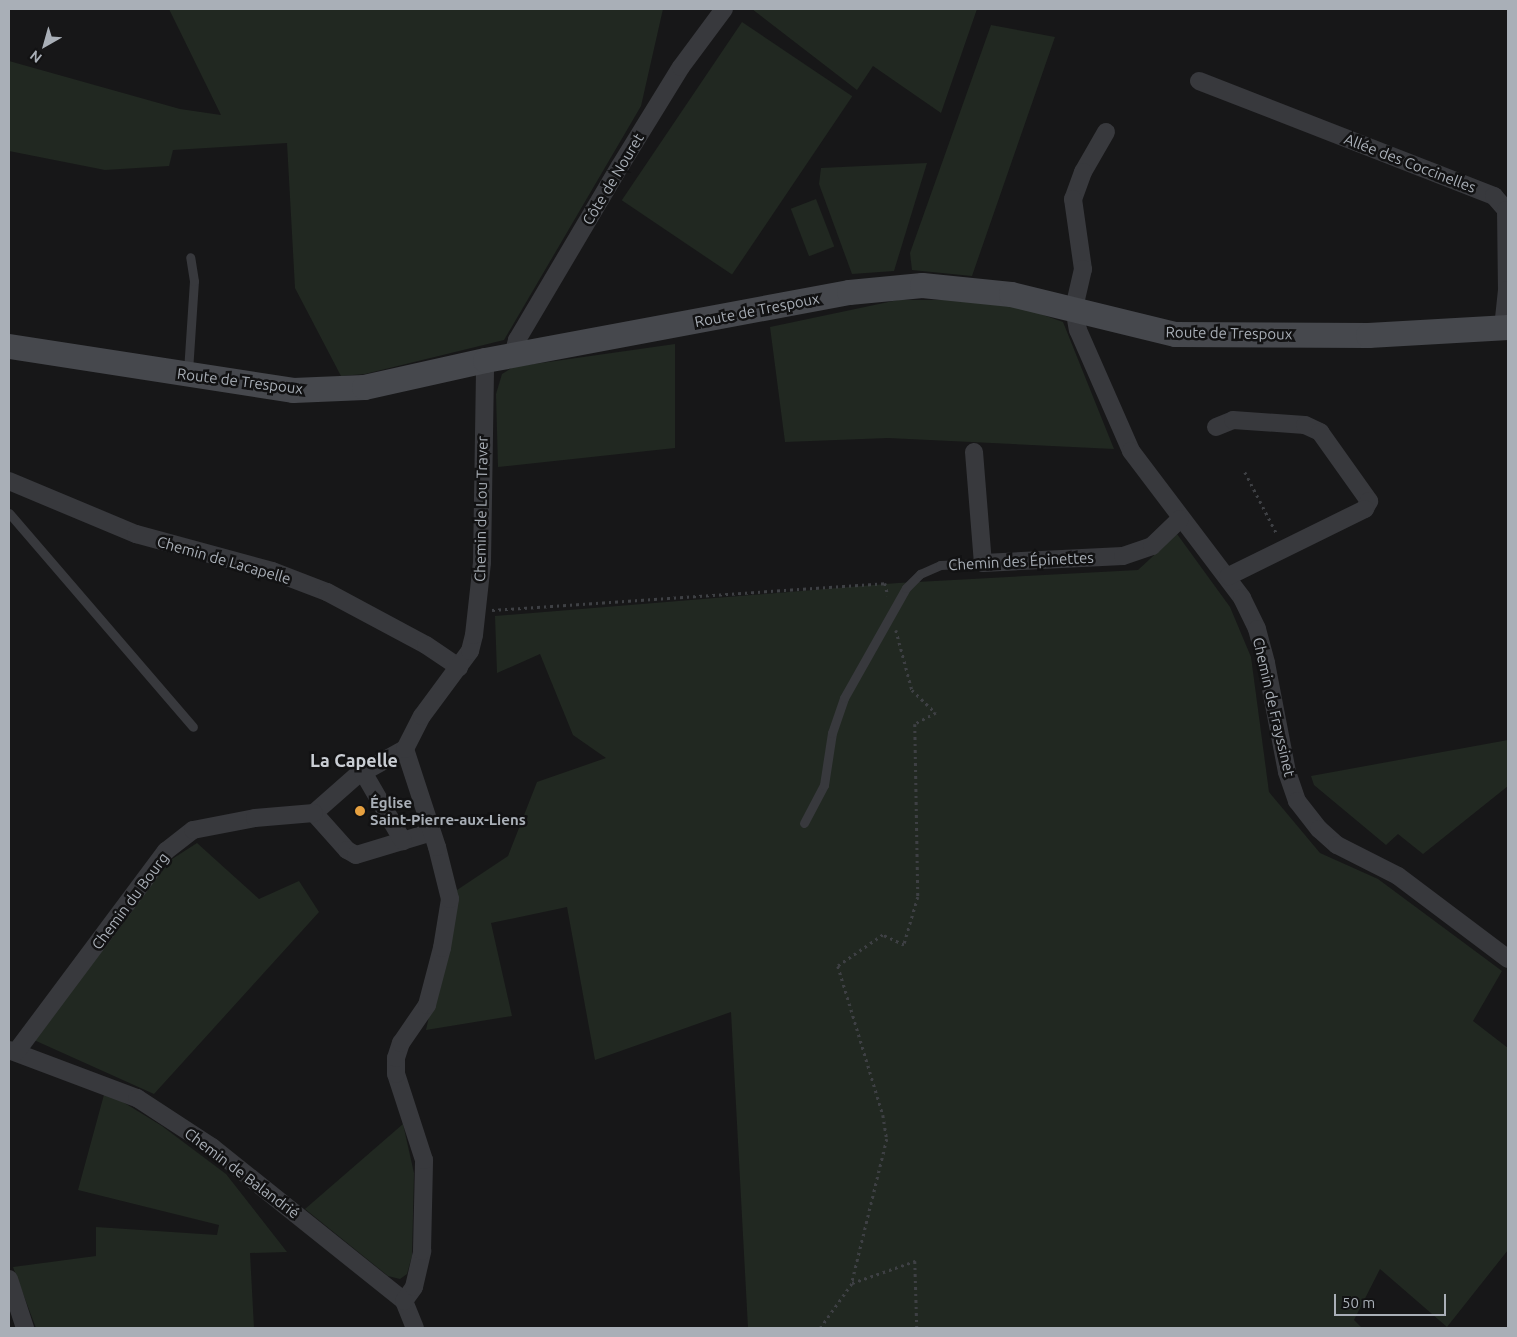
<!DOCTYPE html>
<meta charset="utf-8">
<style>
body{margin:0}
#map{position:relative;width:1517px;height:1337px;overflow:hidden;background:#171718;font-family:Ubuntu,sans-serif}
div>[style]{position:absolute}
[style*='--x']{left:calc(var(--x)*1px);top:calc(var(--y)*1px);width:calc(var(--w)*1px);rotate:calc(var(--a)*1deg)}
.green>*{inset:0;background:#212821;transform-origin:0 0}
.path>*{height:2.5px;margin-top:-1.25px;transform-origin:0;background:repeating-linear-gradient(90deg,#3e4044 0 2.5px,transparent 0 6.5px)}
.lane>*{height:9px;margin:-4.5px;padding:0 4.5px;transform-origin:4.5px;border-radius:4.5px;background:#38393d}
.street>*{height:18px;margin:-9px;padding:0 9px;transform-origin:9px;border-radius:9px;background:#38393d}
.secondary>*{height:25px;margin:-12.5px;padding:0 12.5px;transform-origin:12.5px;border-radius:12.5px;background:#46484d}
.dots>*{width:14px;height:14px;translate:-50% -50%;box-sizing:border-box;border:2px solid #121213;border-radius:50%}
span{translate:-50% -50%;white-space:nowrap;text-align:center;line-height:1.15;-webkit-text-stroke:5px #121213;paint-order:stroke}
.street-label{font-size:15px;color:#a9afb7}
.poi-label{font-size:15px;color:#a9afb7;font-weight:700}
.left{translate:0 -50%;text-align:left}
.quarter-label{font-size:18px;color:#caced4;font-weight:700}
.frame{position:absolute;inset:0;border:10px solid #a9afb7;pointer-events:none}
.north{position:absolute;left:20px;top:20px;width:50px;height:50px;-webkit-text-stroke:4px #121213;paint-order:stroke;rotate:218deg;font-size:14px;font-weight:700;line-height:20px;text-align:center;color:#a9afb7}
.north::after{content:'';display:block;margin:auto;width:18px;height:22px;background:#a9afb7;clip-path:polygon(50% 0,100% 100%,50% 72%,0 100%)}
.scale{position:absolute;left:1334px;top:1294px;width:112px;height:22px;box-sizing:border-box;border:2px solid #a9afb7;border-top:0;padding-left:6px;font-size:15px;line-height:18px;white-space:nowrap;color:#a9afb7;-webkit-text-stroke:4px #121213;paint-order:stroke}
</style>
<div id="map">
<div class="green">
<i style="clip-path:polygon(169px 9px,663px 9px,641px 106px,504px 340px,365px 374px,341px 376px,295px 288px,287px 143px,173px 150px,169px 166px,105px 170px,9px 151px,9px 61px,180px 109px,221px 115px)"></i>
<i style="clip-path:polygon(752px 9px,977px 9px,941px 113px,873px 66px,857px 90px)"></i>
<i style="left:742px;top:22px;width:133px;height:215px;rotate:34deg"></i>
<i style="clip-path:polygon(991px 25px,1055px 37px,972px 276px,912px 270px,910px 253px)"></i>
<i style="clip-path:polygon(927px 163px,894px 271px,852px 274px,819px 184px,821px 168px)"></i>
<i style="left:816px;top:199px;width:51px;height:27px;rotate:69deg"></i>
<i style="clip-path:polygon(898px 300px,968px 300px,1021px 307px,1063px 322px,1114px 449px,888px 438px,785px 442px,770px 327px)"></i>
<i style="clip-path:polygon(675px 344px,675px 448px,498px 467px,496px 394px,502px 374px,513px 367px)"></i>
<i style="clip-path:polygon(1177px 534px,1230px 607px,1251px 657px,1269px 792px,1320px 853px,1378px 879px,1502px 971px,1473px 1021px,1508px 1048px,1508px 1250px,1447px 1327px,1380px 1269px,1354px 1320px,1362px 1328px,748px 1328px,731px 1012px,595px 1060px,567px 907px,491px 923px,512px 1016px,426px 1030px,457px 890px,508px 856px,537px 782px,606px 758px,573px 735px,540px 654px,497px 673px,495px 616px,898px 583px,1138px 570px)"></i>
<i style="clip-path:polygon(1508px 740px,1508px 786px,1423px 854px,1398px 834px,1386px 845px,1314px 785px,1311px 776px)"></i>
<i style="clip-path:polygon(197px 843px,259px 899px,299px 881px,319px 912px,154px 1094px,34px 1040px,169px 861px)"></i>
<i style="clip-path:polygon(105px 1091px,162px 1126px,226px 1174px,287px 1252px,250px 1253px,254px 1328px,36px 1328px,13px 1267px,96px 1256px,96px 1227px,217px 1235px,219px 1225px,78px 1190px)"></i>
<i style="clip-path:polygon(403px 1124px,414px 1173px,412px 1256px,407px 1274px,400px 1279px,388px 1276px,305px 1209px)"></i>
</div>
<div class="path">
<i style="--x:1245;--y:472;--w:70;--a:62.7"></i>
<i style="--x:492;--y:610;--w:394;--a:-3.9"></i>
<i style="--x:885;--y:583;--w:13;--a:77"></i>
<i style="--x:896;--y:630;--w:62;--a:75.1"></i>
<i style="--x:912;--y:690;--w:33;--a:44"></i>
<i style="--x:936;--y:713;--w:24;--a:152"></i>
<i style="--x:915;--y:724;--w:173;--a:89"></i>
<i style="--x:918;--y:897;--w:50;--a:106.3"></i>
<i style="--x:904;--y:945;--w:23;--a:-155"></i>
<i style="--x:883;--y:935;--w:55;--a:145.4"></i>
<i style="--x:838;--y:966;--w:156;--a:73.2"></i>
<i style="--x:883;--y:1115;--w:24;--a:81"></i>
<i style="--x:887;--y:1139;--w:148;--a:103.7"></i>
<i style="--x:852;--y:1283;--w:67;--a:-19.2"></i>
<i style="--x:915;--y:1261;--w:67;--a:88.3"></i>
<i style="--x:820;--y:1328;--w:55;--a:-54.6"></i>
</div>
<div class="lane">
<i style="--x:188;--y:371;--w:90;--a:-86.2"></i>
<i style="--x:194;--y:281;--w:24;--a:-99"></i>
<i style="--x:9;--y:513;--w:282;--a:49.3"></i>
<i style="--x:804;--y:823;--w:43;--a:-62.2"></i>
<i style="--x:824;--y:785;--w:53;--a:-81.3"></i>
<i style="--x:832;--y:733;--w:37;--a:-71"></i>
<i style="--x:844;--y:698;--w:126;--a:-60.6"></i>
<i style="--x:906;--y:588;--w:20;--a:-45"></i>
<i style="--x:920;--y:574;--w:22;--a:-24"></i>
<i style="--x:940;--y:565;--w:43;--a:-2.7"></i>
</div>
<div class="street">
<i style="--x:1199;--y:81;--w:317;--a:21.3"></i>
<i style="--x:1494;--y:196;--w:18;--a:49"></i>
<i style="--x:1506;--y:210;--w:80;--a:89.3"></i>
<i style="--x:1507;--y:290;--w:37;--a:96"></i>
<i style="--x:1106;--y:132;--w:46;--a:119.9"></i>
<i style="--x:1083;--y:172;--w:29;--a:110"></i>
<i style="--x:1073;--y:199;--w:71;--a:81.9"></i>
<i style="--x:1083;--y:269;--w:40;--a:103"></i>
<i style="--x:1074;--y:308;--w:22;--a:80"></i>
<i style="--x:1078;--y:330;--w:132;--a:66.3"></i>
<i style="--x:1131;--y:451;--w:184;--a:52.9"></i>
<i style="--x:1242;--y:598;--w:34;--a:64"></i>
<i style="--x:1257;--y:629;--w:35;--a:75"></i>
<i style="--x:1266;--y:663;--w:111;--a:79.1"></i>
<i style="--x:1287;--y:772;--w:31;--a:71"></i>
<i style="--x:1297;--y:801;--w:36;--a:52"></i>
<i style="--x:1319;--y:829;--w:24;--a:42"></i>
<i style="--x:1337;--y:845;--w:68;--a:26.9"></i>
<i style="--x:1398;--y:876;--w:138;--a:37"></i>
<i style="--x:513;--y:355;--w:16;--a:-75"></i>
<i style="--x:517;--y:340;--w:202;--a:-59.4"></i>
<i style="--x:620;--y:166;--w:116;--a:-58.4"></i>
<i style="--x:681;--y:67;--w:72;--a:-53.4"></i>
<i style="--x:1216;--y:427;--w:18;--a:-22"></i>
<i style="--x:1233;--y:420;--w:72;--a:4"></i>
<i style="--x:1305;--y:425;--w:17;--a:25"></i>
<i style="--x:1320;--y:432;--w:85;--a:54.6"></i>
<i style="--x:1369;--y:501;--w:9;--a:117"></i>
<i style="--x:1365;--y:509;--w:152;--a:153.8"></i>
<i style="--x:974;--y:452;--w:111;--a:85.4"></i>
<i style="--x:983;--y:563;--w:140;--a:-2.9"></i>
<i style="--x:1123;--y:556;--w:31;--a:-19"></i>
<i style="--x:1152;--y:546;--w:39;--a:-44"></i>
<i style="--x:9;--y:481;--w:138;--a:22.7"></i>
<i style="--x:136;--y:534;--w:141;--a:15.2"></i>
<i style="--x:272;--y:571;--w:59;--a:20.9"></i>
<i style="--x:327;--y:592;--w:112;--a:28.2"></i>
<i style="--x:426;--y:645;--w:40;--a:34"></i>
<i style="--x:405;--y:749;--w:56;--a:151.1"></i>
<i style="--x:356;--y:776;--w:56;--a:138.6"></i>
<i style="--x:314;--y:813;--w:50;--a:48.3"></i>
<i style="--x:347;--y:850;--w:10;--a:29"></i>
<i style="--x:356;--y:855;--w:79;--a:-16.8"></i>
<i style="--x:363;--y:772;--w:80;--a:59.9"></i>
<i style="--x:9;--y:1050;--w:137;--a:20.6"></i>
<i style="--x:137;--y:1098;--w:90;--a:33.2"></i>
<i style="--x:212;--y:1147;--w:246;--a:38.7"></i>
<i style="--x:404;--y:1301;--w:29;--a:68"></i>
<i style="--x:16;--y:1052;--w:251;--a:-53.3"></i>
<i style="--x:166;--y:851;--w:34;--a:-38"></i>
<i style="--x:193;--y:830;--w:63;--a:-11"></i>
<i style="--x:255;--y:818;--w:59;--a:-4.8"></i>
<i style="--x:9;--y:1279;--w:52;--a:71.9"></i>
<i style="--x:404;--y:1301;--w:17;--a:-54"></i>
<i style="--x:414;--y:1287;--w:37;--a:-77"></i>
<i style="--x:422;--y:1251;--w:91;--a:-88.7"></i>
<i style="--x:424;--y:1160;--w:90;--a:-108"></i>
<i style="--x:396;--y:1074;--w:16;--a:-90"></i>
<i style="--x:396;--y:1058;--w:16;--a:-72"></i>
<i style="--x:401;--y:1043;--w:46;--a:-55.6"></i>
<i style="--x:427;--y:1005;--w:59;--a:-75.3"></i>
<i style="--x:442;--y:948;--w:50;--a:-80.7"></i>
<i style="--x:450;--y:899;--w:54;--a:-104"></i>
<i style="--x:437;--y:847;--w:103;--a:-108.1"></i>
<i style="--x:405;--y:749;--w:37;--a:-63"></i>
<i style="--x:422;--y:716;--w:81;--a:-53.6"></i>
<i style="--x:470;--y:651;--w:16;--a:-76"></i>
<i style="--x:474;--y:635;--w:73;--a:-83.7"></i>
<i style="--x:482;--y:562;--w:202;--a:-89.1"></i>
</div>
<div class="secondary">
<i style="--x:9;--y:346;--w:287;--a:8.8"></i>
<i style="--x:293;--y:390;--w:71;--a:-2.4"></i>
<i style="--x:364;--y:387;--w:124;--a:-12.6"></i>
<i style="--x:485;--y:360;--w:370;--a:-10.6"></i>
<i style="--x:849;--y:292;--w:73;--a:-5.5"></i>
<i style="--x:922;--y:285;--w:89;--a:5.8"></i>
<i style="--x:1011;--y:294;--w:169;--a:13.7"></i>
<i style="--x:1175;--y:334;--w:193;--a:0.3"></i>
<i style="--x:1368;--y:335;--w:140;--a:-3.3"></i>
</div>
<div class="dots">
<i style="left:360px;top:811px;background:#e7a140"></i>
</div>
<div class="street-label">
<span style="left:1410px;top:163px;rotate:21deg">Allée des Coccinelles</span>
<span style="left:613px;top:179px;rotate:-59deg">Côte de Nouret</span>
<span style="left:757px;top:310px;rotate:-11deg">Route de Trespoux</span>
<span style="left:1229px;top:333px;rotate:1deg">Route de Trespoux</span>
<span style="left:240px;top:381px;rotate:7deg">Route de Trespoux</span>
<span style="left:481px;top:509px;rotate:-89deg">Chemin de Lou Traver</span>
<span style="left:224px;top:560px;rotate:16deg">Chemin de Lacapelle</span>
<span style="left:1021px;top:561px;rotate:-3deg">Chemin des Épinettes</span>
<span style="left:1274px;top:707px;rotate:77deg">Chemin de Frayssinet</span>
<span style="left:130px;top:901px;rotate:-53deg">Chemin du Bourg</span>
<span style="left:242px;top:1173px;rotate:37deg">Chemin de Balandrié</span>
</div>
<div class="poi-label">
<span class="left" style="left:370px;top:811px">Église<br>Saint-Pierre-aux-Liens</span>
</div>
<div class="quarter-label">
<span style="left:354px;top:760px">La Capelle</span>
</div>
<div class="frame"></div>
<div class="north">N</div>
<div class="scale">50 m</div>
</div>
